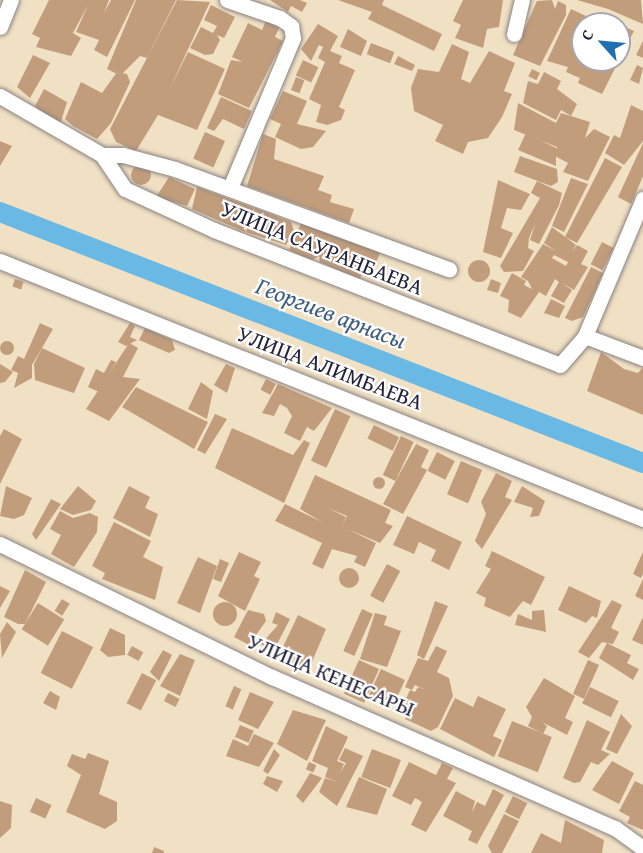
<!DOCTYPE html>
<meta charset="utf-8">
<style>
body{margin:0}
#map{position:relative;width:643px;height:853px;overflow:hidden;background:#f1e1c4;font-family:"Gentium Book Plus",serif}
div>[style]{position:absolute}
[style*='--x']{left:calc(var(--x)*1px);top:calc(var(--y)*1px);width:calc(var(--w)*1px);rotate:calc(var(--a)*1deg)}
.canal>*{height:20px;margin:-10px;padding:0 10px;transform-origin:10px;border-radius:10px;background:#6ab8e4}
.building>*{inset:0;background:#c29d7c;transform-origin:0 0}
.round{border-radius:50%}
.roads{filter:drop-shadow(0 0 2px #8a8280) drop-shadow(0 0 2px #8a8280)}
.street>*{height:15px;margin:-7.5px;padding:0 7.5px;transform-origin:7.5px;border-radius:7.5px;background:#fff}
span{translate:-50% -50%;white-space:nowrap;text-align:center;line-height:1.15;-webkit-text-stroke:4.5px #fff;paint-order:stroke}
.street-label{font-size:22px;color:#22223b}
.water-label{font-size:24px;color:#3f5e7f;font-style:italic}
.north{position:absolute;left:571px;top:12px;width:60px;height:60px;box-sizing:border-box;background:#fff;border:2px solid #a7a7b1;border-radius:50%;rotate:297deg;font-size:16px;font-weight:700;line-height:24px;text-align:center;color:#22223b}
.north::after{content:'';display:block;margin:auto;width:21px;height:27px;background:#1f6fb2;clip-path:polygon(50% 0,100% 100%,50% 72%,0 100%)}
</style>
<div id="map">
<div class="canal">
<i style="--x:0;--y:212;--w:690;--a:21.32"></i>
</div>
<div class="building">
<i style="clip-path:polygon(49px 0,109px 0,104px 13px,111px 0,135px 0,107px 57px,94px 50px,99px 40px,76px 32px,88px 5px,73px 33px,81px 38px,71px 56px,36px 47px,40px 38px,32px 34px)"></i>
<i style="clip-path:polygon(136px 0,176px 0,147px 58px,140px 56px,123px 73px,115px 73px,107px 69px)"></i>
<i style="clip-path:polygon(177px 0,210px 2px,170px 88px,188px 52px,225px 69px,197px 130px,158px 115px,136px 151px,116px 142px,110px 129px)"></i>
<i style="clip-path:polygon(270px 0,300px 0,307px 3px,302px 12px,291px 6px,288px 12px)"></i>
<i style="clip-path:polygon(338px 0,384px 0,382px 5px,442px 34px,434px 51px,368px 19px,372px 12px)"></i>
<i style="clip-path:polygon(463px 0,503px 0,499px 27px,487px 29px,483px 48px,455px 38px,461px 25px,453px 21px)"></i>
<i style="clip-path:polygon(552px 0,555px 9px,558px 1px,566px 5px,566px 15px,540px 66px,513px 55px,537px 1px)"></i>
<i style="clip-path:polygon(577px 0,641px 0,643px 24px,608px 9px)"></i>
<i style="clip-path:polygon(211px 5px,235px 17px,224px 38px,217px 35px,220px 40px,213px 54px,205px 55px,190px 48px,201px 27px,213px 33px,217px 26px,204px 20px)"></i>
<i style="clip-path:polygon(571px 9px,603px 24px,583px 24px,583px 60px,619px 60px,621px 25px,634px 31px,602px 94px,578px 83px,580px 78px,566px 72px,568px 67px,547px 61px)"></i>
<i style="clip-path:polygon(266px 21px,279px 28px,275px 37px,283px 41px,249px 108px,218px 94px,231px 60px,243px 62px,232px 57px,248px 23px,262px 30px)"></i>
<i style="clip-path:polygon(318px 24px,338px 36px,330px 51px,342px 56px,339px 63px,355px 70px,339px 107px,345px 110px,341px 120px,327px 125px,316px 122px,321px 105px,309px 99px,325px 62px,318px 58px,323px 47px,319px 45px,311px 61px,301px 49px)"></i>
<i style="clip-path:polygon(348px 29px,367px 41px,361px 56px,340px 47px)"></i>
<i style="clip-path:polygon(643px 41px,643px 58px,636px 55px)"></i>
<i style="left:371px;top:43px;width:25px;height:12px;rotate:21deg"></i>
<i style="clip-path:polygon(452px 44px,469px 52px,461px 79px,470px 83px,489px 51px,515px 63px,504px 91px,512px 94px,502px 117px,488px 138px,468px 142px,463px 154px,435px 141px,443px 125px,414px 111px,411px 88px,418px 69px,439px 72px)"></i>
<i style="clip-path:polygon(33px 55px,50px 63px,30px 98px,17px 87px)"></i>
<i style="clip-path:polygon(398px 56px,415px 65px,412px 71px,394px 64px)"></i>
<i style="left:303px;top:60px;width:17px;height:17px;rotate:25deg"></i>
<i style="clip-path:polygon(637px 65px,643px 68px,639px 84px,630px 80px)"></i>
<i style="left:532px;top:69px;width:9px;height:8px;rotate:27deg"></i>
<i style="clip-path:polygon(117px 72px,127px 74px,130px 82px,111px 123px,97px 139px,73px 126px,65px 119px,81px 82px,102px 93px)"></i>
<i style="clip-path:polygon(544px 72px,561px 81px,557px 89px,577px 104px,571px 116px,561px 110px,556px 120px,523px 103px,528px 81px,538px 84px)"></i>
<i style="left:296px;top:77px;width:9px;height:14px;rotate:21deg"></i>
<i style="clip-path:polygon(44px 89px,67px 102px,60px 125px,35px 106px)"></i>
<i style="clip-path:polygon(283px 91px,307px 101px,297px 124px,326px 131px,313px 147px,301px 149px,275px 137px,281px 124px,270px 119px)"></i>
<i style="clip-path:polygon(221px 97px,252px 111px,244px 129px,223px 119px,214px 131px,207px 128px)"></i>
<i style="clip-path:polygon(518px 103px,556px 123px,561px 113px,590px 122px,585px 138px,594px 129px,610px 137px,588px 181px,563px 172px,568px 163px,553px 155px,557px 147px,514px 130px)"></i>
<i style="clip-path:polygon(631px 105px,643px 111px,643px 141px,624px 165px,605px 153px,614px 135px,620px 138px)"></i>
<i style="left:205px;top:132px;width:22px;height:29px;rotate:24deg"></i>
<i style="clip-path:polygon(526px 133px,556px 148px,556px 166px,518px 150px)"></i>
<i style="clip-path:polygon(263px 134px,276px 139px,274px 159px,324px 176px,318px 190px,332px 195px,330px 202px,354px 209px,349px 223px,247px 186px)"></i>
<i style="clip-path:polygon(0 141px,12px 146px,0 166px)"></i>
<i style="clip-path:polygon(643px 143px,643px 176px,631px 204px,618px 197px)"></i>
<i style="clip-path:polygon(520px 156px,557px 169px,558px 182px,551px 186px,514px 172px)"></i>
<i style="clip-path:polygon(605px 158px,622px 167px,577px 243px,565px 237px)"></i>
<i class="round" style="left:131px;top:165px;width:20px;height:20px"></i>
<i style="clip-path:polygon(169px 177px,195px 189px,187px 206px,156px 197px)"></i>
<i style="clip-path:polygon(571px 178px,588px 184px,564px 232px,552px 226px)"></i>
<i style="clip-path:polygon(498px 180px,530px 194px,521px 210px,507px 208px,501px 228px,513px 233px,501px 258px,483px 252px)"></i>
<i style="clip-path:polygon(537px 181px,562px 193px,559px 205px,539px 244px,530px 240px,535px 224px,529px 238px,528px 248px,534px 251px,523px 271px,504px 272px,500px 266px,540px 198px,531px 193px)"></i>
<i style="clip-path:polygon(197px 187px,254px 208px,245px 232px,192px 209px)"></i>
<i style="clip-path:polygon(255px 208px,291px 222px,294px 231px,286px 245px,246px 232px)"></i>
<i style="clip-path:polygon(303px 219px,380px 253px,371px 275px,363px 272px,360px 279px,320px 262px,319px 256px,312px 260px,289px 250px)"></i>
<i style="clip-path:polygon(evenodd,552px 227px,576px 245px,572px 252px,577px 245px,588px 251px,581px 264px,588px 267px,574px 290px,562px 283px,572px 290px,564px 303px,551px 296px,559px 282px,555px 279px,546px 296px,539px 292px,521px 318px,508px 312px,509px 300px,500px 296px,512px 273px,526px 281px,524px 285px,532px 289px,528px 281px,521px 277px,543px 244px,556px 251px,544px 243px,552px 227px,554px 255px,568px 262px,566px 266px,552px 258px,554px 255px)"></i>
<i style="left:602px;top:242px;width:13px;height:25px;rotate:27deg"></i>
<i class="round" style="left:468px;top:260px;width:22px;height:22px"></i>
<i style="clip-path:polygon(591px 267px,603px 273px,583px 317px,572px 321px,565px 318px)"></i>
<i style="left:15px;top:279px;width:9px;height:8px;rotate:18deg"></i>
<i style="clip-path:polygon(491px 279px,501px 283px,498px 293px,487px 290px)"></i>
<i style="clip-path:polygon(551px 299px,565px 306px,559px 318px,544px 313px)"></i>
<i style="clip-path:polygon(40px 323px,53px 329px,32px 365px,32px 378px,14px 388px,18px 373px,11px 370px,18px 356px,24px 359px)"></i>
<i style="clip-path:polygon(130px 323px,135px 326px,130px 337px,137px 340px,126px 346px,118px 342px)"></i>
<i style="clip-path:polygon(145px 328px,172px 340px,175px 350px,169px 353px,139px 340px)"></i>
<i class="round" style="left:0;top:341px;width:14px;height:14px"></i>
<i style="clip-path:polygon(129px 343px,138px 348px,123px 377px,140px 379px,109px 421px,86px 409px)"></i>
<i style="clip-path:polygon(42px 348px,85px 368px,74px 393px,35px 380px,34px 364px)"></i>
<i style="clip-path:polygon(601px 352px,624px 369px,638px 373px,643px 367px,643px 415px,587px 391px)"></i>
<i style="clip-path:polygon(111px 360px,116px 362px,99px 392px,88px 387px,96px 369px,104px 373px)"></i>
<i style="clip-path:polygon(0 364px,13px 372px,5px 382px,0 383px)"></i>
<i style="clip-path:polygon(226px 364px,235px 368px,227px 393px,214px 385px)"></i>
<i style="left:266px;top:379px;width:11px;height:12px;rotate:27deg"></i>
<i style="clip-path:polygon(201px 382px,213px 391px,207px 419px,188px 409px)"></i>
<i style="clip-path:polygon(278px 384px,332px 408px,314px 431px,307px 427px,300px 441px,284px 433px,292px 416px,287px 408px,280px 404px,274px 416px,262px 413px)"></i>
<i style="clip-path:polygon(136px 387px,208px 422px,194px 449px,122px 407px)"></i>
<i style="left:335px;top:409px;width:17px;height:57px;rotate:25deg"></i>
<i style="clip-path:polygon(215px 414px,227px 419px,205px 454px,197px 450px)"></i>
<i style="left:374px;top:425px;width:28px;height:15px;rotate:26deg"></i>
<i style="clip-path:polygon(232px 428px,293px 455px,304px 440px,310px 443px,284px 503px,215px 468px)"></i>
<i style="clip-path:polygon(4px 429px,22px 439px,0 484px,0 436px)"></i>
<i style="left:401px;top:436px;width:14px;height:43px;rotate:25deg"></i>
<i style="clip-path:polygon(416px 444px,429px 450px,421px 467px,427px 470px,403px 514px,383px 504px)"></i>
<i style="left:437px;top:452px;width:20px;height:21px;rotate:27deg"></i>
<i style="left:461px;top:461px;width:23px;height:36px;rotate:23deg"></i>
<i style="clip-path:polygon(496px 473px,512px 481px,505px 497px,512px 500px,482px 549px,475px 541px,486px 514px,481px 502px)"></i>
<i style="clip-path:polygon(evenodd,315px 475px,391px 510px,385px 523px,393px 526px,380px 543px,347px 529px,376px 543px,365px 567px,354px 562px,357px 556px,332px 549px,323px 569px,312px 564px,322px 543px,275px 521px,285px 504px,322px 522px,300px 509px,315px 475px,328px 508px,347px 516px,342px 526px,346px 517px,328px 508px)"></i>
<i class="round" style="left:373px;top:477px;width:12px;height:12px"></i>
<i style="clip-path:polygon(6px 486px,32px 498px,24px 515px,14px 519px,0 516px)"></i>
<i style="clip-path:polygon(78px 486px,96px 501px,91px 510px,73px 515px,60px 509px)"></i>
<i style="clip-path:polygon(129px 486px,150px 497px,145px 508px,158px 514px,150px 537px,113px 518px)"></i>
<i style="clip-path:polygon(522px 486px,545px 501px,539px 516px,530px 517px,533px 508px,514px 502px)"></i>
<i style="clip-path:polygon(51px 499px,61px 504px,36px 540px,32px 534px)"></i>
<i style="clip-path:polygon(60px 511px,73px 518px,90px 513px,98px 517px,97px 532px,74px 567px,51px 554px,61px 535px,50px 529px)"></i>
<i style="clip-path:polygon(407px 516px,462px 542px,449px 570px,431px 561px,436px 550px,419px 542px,414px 554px,393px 545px)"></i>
<i style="clip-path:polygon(114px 522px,151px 541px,143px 557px,163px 567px,155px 600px,102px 579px,105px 573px,92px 566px)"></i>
<i style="clip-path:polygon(492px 551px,545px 577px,531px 605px,523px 601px,510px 617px,484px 606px,486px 598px,476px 593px,491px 569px,485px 566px)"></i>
<i style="clip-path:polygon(239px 552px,261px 562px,254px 576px,260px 579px,245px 611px,218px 596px)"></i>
<i style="clip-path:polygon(643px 552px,643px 574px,641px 578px,633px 574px)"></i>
<i style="clip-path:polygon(198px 557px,217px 566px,200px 613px,177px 603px)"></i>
<i style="clip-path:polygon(220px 559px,229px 563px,221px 582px,213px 579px)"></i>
<i style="left:387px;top:564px;width:15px;height:36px;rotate:28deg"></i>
<i class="round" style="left:339px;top:568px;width:20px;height:20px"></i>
<i style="clip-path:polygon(25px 570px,46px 582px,25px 624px,18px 624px,4px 617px)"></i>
<i style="clip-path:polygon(643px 579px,643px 600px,635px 596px)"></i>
<i style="clip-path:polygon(0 586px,10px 591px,0 608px)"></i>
<i style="clip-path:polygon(569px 586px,601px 601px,597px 618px,592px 616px,586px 623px,558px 610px)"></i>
<i style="left:62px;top:599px;width:9px;height:14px;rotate:32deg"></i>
<i style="clip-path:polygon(612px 600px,622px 605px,611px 628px,619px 632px,613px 644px,602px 642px,589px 658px,578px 652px)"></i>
<i style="clip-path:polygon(435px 601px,448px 606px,424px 659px,417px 655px)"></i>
<i class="round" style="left:213px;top:602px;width:24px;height:24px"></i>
<i style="left:38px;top:603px;width:31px;height:31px;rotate:32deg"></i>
<i style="left:362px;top:609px;width:12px;height:46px;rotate:24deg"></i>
<i style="clip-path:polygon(248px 610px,264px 614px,266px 621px,249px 645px,234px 637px)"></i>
<i style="clip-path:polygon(544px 610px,546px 632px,515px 625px,518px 614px,532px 620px,532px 611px)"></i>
<i style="clip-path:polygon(276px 612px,290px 619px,273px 652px,261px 644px,278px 625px,272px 623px)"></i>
<i style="clip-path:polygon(375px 613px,387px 616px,384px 625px,401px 631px,387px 667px,360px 659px)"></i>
<i style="clip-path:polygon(298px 615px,326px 629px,308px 671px,289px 666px,281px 651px)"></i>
<i style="clip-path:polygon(643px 617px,643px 645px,632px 640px)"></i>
<i style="clip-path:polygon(7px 622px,16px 632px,2px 658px,0 634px)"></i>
<i style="clip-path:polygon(110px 628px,125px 635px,125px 655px,108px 657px,100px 650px)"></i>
<i style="left:62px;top:631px;width:35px;height:47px;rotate:27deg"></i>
<i style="clip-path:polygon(607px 643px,631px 655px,627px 663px,639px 669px,633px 680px,599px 658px)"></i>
<i style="left:132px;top:646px;width:13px;height:10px;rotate:29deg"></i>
<i style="clip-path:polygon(436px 646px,447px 651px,437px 672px,449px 678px,453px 696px,438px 727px,431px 731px,405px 719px,409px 711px,402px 707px,410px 690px,415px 692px,418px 687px,426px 690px,415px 685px,412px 690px,405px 687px,418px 658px,428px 661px)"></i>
<i style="clip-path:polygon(163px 650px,172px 655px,159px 681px,150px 672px)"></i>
<i style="clip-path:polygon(180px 654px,195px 660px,180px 696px,160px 686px)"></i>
<i style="left:359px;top:660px;width:22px;height:37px;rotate:24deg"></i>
<i style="left:588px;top:660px;width:12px;height:37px;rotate:24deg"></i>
<i style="clip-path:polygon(381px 669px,405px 680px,394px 704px,368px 697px)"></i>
<i style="left:142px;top:673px;width:16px;height:34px;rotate:27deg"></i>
<i style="clip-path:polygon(544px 678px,575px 696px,565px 718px,573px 722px,567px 735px,542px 722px,547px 726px,543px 734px,528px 726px,532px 717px,526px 707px)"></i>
<i style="left:234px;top:686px;width:8px;height:22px;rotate:23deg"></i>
<i style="left:590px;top:687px;width:32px;height:18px;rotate:26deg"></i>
<i style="clip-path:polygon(50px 691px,60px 697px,56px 710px,43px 703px)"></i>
<i style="clip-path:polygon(250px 692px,274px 702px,258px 729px,238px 720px)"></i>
<i style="left:168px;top:693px;width:13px;height:9px;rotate:27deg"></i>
<i style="clip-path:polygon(478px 696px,506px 709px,493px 736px,502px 740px,494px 757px,440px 729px,455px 698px,473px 707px)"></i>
<i style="clip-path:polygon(293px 710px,326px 720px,307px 761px,277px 744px)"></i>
<i style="clip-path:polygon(621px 714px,632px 726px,617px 754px,606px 749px)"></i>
<i style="clip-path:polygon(587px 720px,610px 732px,601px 750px,610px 754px,598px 765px,591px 762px,580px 782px,574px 783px,563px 778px)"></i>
<i style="left:512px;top:721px;width:43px;height:38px;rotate:22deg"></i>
<i style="left:240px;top:725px;width:15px;height:13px;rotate:23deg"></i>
<i style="clip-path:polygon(326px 726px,348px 737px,337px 761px,344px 764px,340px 773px,346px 763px,339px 760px,345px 748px,363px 756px,337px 806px,319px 792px,325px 778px,337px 782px,325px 777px,328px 768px,312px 761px)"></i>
<i style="clip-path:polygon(254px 734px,274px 743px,259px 767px,226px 756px,233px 739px,248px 746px)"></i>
<i style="clip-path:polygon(274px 749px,280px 755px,268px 774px,263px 771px)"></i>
<i style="left:372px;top:749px;width:31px;height:30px;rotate:21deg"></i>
<i style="clip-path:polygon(88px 753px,109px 761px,99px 794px,117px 802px,117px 821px,105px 829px,66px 812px,81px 775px,67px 766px,72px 754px,85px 759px)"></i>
<i style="clip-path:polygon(612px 761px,634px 773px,619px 804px,592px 790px)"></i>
<i style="left:309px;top:762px;width:8px;height:8px;rotate:23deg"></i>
<i style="clip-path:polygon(409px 762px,436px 775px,442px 763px,453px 768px,447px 779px,456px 783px,426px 832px,411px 825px,422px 802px,415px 798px,411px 805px,392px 796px)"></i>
<i style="clip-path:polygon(310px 773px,322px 778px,303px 803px,296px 796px)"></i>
<i style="clip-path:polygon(267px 776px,283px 781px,277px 792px,263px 784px)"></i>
<i style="clip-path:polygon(359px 777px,387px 789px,377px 815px,346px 807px)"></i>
<i style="clip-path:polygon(635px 781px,643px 785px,643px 830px,627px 823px,630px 817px,619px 811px)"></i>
<i style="clip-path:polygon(493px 789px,504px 795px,477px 844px,468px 840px,472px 831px,443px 816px,456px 791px,475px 801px,472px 812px,477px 802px,485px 806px)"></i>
<i style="left:513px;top:796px;width:16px;height:18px;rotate:27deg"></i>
<i style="left:36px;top:798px;width:17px;height:15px;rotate:24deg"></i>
<i style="clip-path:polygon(0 801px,12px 805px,11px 828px,0 838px)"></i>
<i style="clip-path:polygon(504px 814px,519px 821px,502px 853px,492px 853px,488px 846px)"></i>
<i style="clip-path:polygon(565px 820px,604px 840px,602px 853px,531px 853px,541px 833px,561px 843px)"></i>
<i style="clip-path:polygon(154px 847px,164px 851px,164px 853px,152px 853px)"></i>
</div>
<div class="roads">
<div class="street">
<i style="--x:227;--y:0;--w:56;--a:18.8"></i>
<i style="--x:280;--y:18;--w:14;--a:36"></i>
<i style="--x:291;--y:26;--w:12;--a:81"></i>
<i style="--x:293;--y:38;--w:163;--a:112.8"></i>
<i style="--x:0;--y:27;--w:29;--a:-68"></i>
<i style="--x:514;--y:34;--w:35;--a:-77"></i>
<i style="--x:0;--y:96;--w:118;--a:30"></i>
<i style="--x:102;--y:155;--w:41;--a:55.9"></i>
<i style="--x:125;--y:189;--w:98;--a:24.7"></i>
<i style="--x:214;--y:230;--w:371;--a:21.3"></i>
<i style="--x:560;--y:365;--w:38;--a:-49"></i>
<i style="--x:585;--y:336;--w:149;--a:-67.1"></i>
<i style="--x:102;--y:155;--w:21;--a:0"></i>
<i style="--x:123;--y:155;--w:54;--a:15.1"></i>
<i style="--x:175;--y:169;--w:292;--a:20.1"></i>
<i style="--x:0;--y:261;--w:693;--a:21.86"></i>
<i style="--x:585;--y:336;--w:62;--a:20.8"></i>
<i style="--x:0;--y:544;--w:303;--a:26.1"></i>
<i style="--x:272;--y:677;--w:375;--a:23.8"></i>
<i style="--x:615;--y:828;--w:34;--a:36"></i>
</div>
</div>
<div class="street-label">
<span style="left:322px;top:248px;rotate:22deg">УЛИЦА САУРАНБАЕВА</span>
<span style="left:330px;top:368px;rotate:21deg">УЛИЦА АЛИМБАЕВА</span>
<span style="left:331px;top:675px;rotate:23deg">УЛИЦА КЕНЕСАРЫ</span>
</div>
<div class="water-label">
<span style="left:331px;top:313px;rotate:21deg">Георгиев арнасы</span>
</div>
<div class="north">С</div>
</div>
